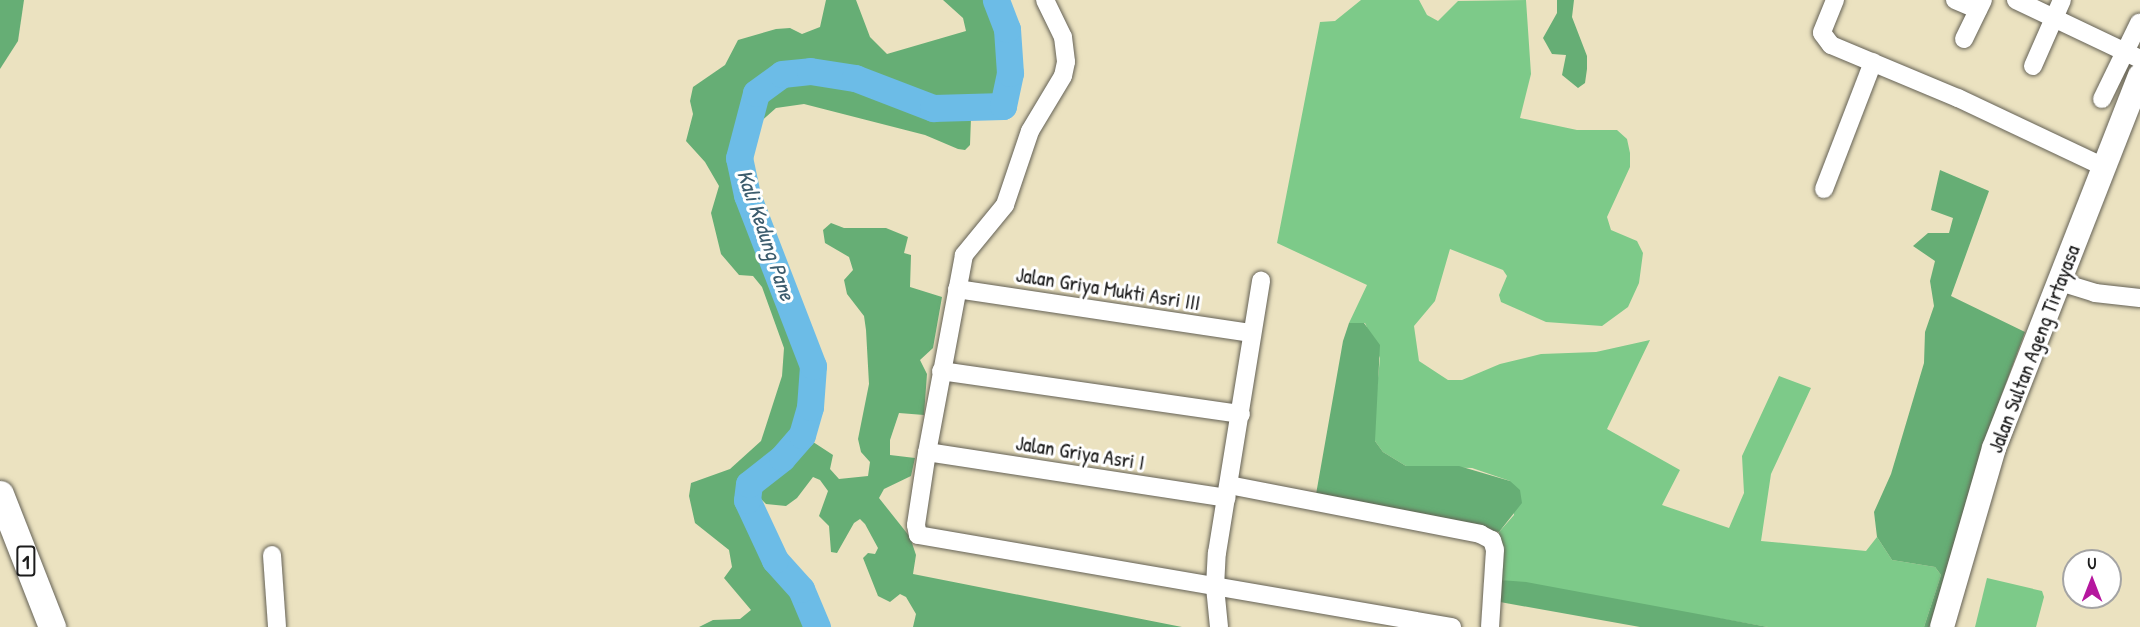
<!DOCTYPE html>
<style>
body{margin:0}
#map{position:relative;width:2140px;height:627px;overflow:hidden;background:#ebe2c0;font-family:"Patrick Hand",sans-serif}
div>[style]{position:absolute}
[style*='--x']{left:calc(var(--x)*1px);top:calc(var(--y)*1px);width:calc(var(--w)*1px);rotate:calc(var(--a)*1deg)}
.green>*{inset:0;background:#7dca89}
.forest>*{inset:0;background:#66ae75}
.river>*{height:27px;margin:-13.5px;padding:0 13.5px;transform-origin:13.5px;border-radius:13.5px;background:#6cbce7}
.roads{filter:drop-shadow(0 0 2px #646155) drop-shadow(0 0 2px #646155)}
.minor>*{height:18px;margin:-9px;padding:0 9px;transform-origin:9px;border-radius:9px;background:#fff}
.major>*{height:24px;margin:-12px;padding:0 12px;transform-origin:12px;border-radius:12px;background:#fff}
.highway>*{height:27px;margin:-13.5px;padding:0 13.5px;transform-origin:13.5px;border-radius:13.5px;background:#fff}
span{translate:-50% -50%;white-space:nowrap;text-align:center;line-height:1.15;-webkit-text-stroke:6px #fff;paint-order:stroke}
.shield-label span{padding:2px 4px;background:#fff;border:2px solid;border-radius:4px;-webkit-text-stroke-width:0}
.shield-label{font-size:20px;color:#1c1c1c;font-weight:700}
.street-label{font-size:21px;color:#1c1c1c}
.water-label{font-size:22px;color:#3c5c6d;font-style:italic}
.north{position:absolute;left:2062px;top:549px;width:60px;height:60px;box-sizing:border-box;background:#fff;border:2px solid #a4a4a4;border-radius:50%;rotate:0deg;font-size:16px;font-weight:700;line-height:24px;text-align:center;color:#1c1c1c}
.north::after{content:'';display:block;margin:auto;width:21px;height:27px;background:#b5179e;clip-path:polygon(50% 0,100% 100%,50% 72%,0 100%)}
</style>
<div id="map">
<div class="green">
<i style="clip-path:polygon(1361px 0,1419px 0,1427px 15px,1438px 21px,1458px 1px,1526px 0,1531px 74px,1520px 118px,1577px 130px,1617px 130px,1627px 139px,1630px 153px,1630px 167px,1607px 217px,1611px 230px,1637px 241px,1643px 253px,1639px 283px,1628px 307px,1602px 326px,1546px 322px,1501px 302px,1499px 295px,1507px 276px,1503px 270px,1450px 249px,1435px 301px,1414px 326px,1419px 361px,1448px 380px,1462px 380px,1500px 364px,1541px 354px,1596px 352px,1650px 340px,1607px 429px,1680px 470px,1662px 505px,1729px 528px,1744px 493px,1742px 456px,1779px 376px,1811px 388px,1771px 474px,1761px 541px,1866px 551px,1877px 537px,1892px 560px,1935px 567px,1941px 575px,1924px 627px,1768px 627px,1500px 580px,1499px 532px,1514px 515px,1510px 481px,1472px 468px,1406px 466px,1383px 452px,1375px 441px,1373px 428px,1380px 358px,1365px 323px,1349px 323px,1367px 285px,1277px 243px,1320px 22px,1335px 21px)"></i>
<i style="clip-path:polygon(1987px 578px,2042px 591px,2044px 597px,2036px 627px,1975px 627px)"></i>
</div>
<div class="forest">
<i style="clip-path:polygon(0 0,24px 0,18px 41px,0 69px)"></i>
<i style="clip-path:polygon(826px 0,856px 0,870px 37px,887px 54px,966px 31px,963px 18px,943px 0,989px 0,1001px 30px,1004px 72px,998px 101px,935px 102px,857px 73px,811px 65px,780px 68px,751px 90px,733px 158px,742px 196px,807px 367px,805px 406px,797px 432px,778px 454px,743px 481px,742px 501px,770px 563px,796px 592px,811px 627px,699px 627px,713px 620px,740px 619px,751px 610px,724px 578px,732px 567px,729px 550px,695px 523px,689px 496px,691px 483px,730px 469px,761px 441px,782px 376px,784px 348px,762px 287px,753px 276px,739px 275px,721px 254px,711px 213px,719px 186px,705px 162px,686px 141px,693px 114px,690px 101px,693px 87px,725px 65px,738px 40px,776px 29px,790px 28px,802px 34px,820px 27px)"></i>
<i style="clip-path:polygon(1557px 0,1574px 0,1572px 17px,1587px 56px,1587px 69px,1585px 83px,1578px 88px,1562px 75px,1566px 55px,1552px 54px,1543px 38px,1557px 13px)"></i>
<i style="clip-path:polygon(810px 77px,854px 84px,932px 114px,977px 114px,971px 118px,970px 145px,965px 150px,958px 149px,925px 135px,804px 104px,776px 108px,756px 126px,761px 96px,784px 79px)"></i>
<i style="clip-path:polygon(1940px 170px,1989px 191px,1951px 296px,2025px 332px,1986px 437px,1935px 627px,1924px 627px,1941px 575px,1935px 567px,1892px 560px,1877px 537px,1874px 512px,1891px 474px,1924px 363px,1925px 332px,1934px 306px,1930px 281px,1935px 261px,1913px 246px,1928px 233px,1949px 233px,1953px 218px,1931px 210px)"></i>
<i style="clip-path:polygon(831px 223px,844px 228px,886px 228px,908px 237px,904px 253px,911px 255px,910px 287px,942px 297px,933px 348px,920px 360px,927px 374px,924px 415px,899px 413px,890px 440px,890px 455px,915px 458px,911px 476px,884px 489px,879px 498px,910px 537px,916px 555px,913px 574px,1182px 627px,913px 627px,916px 614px,906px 597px,900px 594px,890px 602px,878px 596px,863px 558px,868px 553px,875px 554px,878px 548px,865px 524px,860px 519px,854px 523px,837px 553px,831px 552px,829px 526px,819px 516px,828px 491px,820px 480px,813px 477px,797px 498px,786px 506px,766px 504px,761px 499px,754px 487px,786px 462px,807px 438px,833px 455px,830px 469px,839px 479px,868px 476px,870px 462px,861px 452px,858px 439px,869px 384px,866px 330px,864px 316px,847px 294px,844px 280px,853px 270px,849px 257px,825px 243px,823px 230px)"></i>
<i style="clip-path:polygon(1349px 323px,1364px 323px,1380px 345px,1375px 441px,1383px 452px,1406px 466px,1459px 466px,1510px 481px,1520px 490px,1522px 503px,1499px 532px,1315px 500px,1343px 341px)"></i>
<i style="clip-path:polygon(1500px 580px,1526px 582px,1768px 627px,1640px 627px,1500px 602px)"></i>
</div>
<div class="river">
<i style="--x:817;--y:627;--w:41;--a:-112.8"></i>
<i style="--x:801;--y:589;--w:39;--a:-132"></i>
<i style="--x:775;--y:560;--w:66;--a:-115"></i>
<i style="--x:747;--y:500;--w:16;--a:-83"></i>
<i style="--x:749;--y:484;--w:42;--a:-38.2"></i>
<i style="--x:782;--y:458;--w:30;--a:-49"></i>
<i style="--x:802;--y:435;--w:29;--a:-74"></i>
<i style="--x:810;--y:407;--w:41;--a:-85.8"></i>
<i style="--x:813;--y:366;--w:183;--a:-111.1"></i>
<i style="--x:747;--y:195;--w:38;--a:-102"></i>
<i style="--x:739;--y:158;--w:67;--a:-75.3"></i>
<i style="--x:756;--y:93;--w:32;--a:-36"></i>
<i style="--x:782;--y:74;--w:28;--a:-6"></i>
<i style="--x:810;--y:71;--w:46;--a:8.8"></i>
<i style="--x:855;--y:78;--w:84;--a:21"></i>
<i style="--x:933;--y:108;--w:70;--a:-1.6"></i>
<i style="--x:1003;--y:106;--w:34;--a:-78"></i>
<i style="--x:1010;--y:73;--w:44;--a:-93.9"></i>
<i style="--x:1007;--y:29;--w:31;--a:-111"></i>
</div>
<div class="roads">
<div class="minor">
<i style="--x:1045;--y:0;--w:41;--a:64.1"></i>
<i style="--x:1063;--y:37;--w:25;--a:83"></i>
<i style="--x:1066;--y:62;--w:14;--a:102"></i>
<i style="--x:1063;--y:76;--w:64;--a:121"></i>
<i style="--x:1030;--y:131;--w:78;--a:108.7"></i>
<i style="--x:1005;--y:205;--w:65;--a:129.4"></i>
<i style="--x:964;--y:255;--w:200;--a:100.6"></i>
<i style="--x:927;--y:452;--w:74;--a:98.6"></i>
<i style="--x:916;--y:525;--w:10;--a:79"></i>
<i style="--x:918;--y:535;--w:542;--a:9.78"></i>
<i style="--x:1835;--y:0;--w:35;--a:112"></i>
<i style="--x:1822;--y:33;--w:15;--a:53"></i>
<i style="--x:1831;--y:45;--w:138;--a:22.7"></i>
<i style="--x:1958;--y:98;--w:161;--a:25.3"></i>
<i style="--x:1955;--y:0;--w:25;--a:23"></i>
<i style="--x:2016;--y:0;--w:137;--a:25.4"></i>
<i style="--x:1964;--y:39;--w:43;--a:-64"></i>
<i style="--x:2033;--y:66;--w:72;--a:-66.3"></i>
<i style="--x:2102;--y:99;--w:85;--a:-64"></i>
<i style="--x:1824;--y:189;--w:136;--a:-68.9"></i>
<i style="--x:2060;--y:282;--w:37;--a:17"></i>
<i style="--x:2095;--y:293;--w:45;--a:6.3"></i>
<i style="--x:957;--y:289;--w:298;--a:8.5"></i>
<i style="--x:941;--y:371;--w:303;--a:8.2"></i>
<i style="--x:927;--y:452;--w:303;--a:8.7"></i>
<i style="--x:1229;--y:485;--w:256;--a:11"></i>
<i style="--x:1480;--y:534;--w:13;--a:27"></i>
<i style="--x:1492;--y:540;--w:10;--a:73"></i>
<i style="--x:1495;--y:550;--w:77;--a:93.7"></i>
<i style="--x:272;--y:555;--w:72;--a:86"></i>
<i style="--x:1219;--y:627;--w:40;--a:-95.7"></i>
<i style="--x:1215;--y:587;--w:34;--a:-87"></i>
<i style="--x:1217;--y:553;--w:276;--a:-80.8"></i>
</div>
<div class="major">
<i style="--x:1942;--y:627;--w:186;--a:-73.8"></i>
<i style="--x:1994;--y:448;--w:400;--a:-68.6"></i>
</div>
<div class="highway">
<i style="--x:0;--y:494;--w:143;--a:68.6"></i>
</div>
</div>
<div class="shield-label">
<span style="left:26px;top:561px">1</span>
</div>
<div class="street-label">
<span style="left:1108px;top:289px;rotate:9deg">Jalan Griya Mukti Asri III</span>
<span style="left:2034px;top:349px;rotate:-69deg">Jalan Sultan Ageng Tirtayasa</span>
<span style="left:1080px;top:453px;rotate:9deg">Jalan Griya Asri I</span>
</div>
<div class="water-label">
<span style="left:766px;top:235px;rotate:71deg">Kali Kedung Pane</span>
</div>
<div class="north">U</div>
</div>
